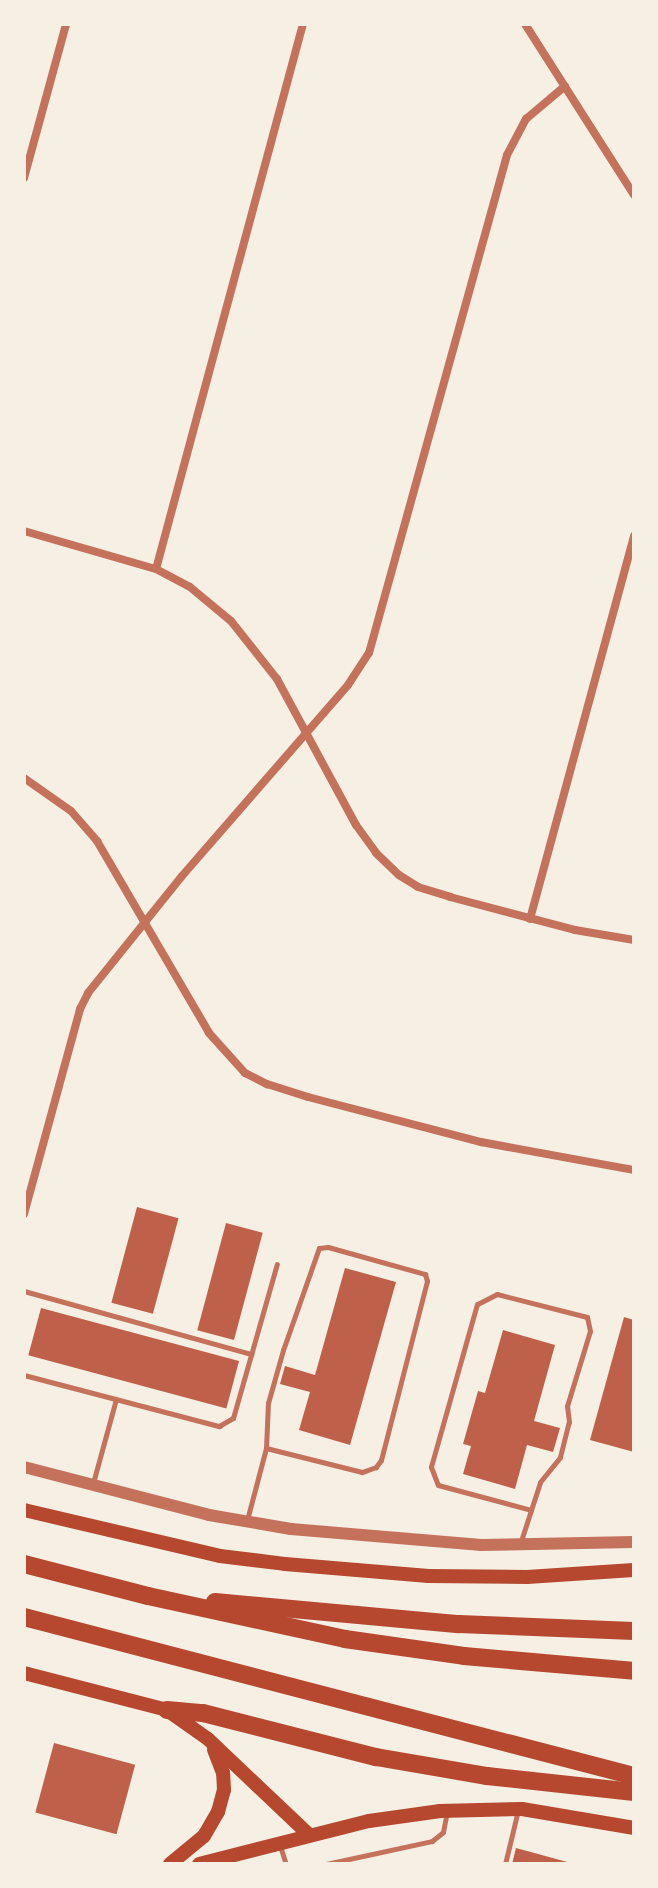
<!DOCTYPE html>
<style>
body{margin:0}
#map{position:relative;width:658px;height:1888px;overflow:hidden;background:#f6efe4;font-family:Karla,sans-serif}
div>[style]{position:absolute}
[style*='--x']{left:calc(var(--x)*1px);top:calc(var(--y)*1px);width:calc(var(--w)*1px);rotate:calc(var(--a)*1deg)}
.building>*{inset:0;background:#bf614a;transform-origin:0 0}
.service>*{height:5px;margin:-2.5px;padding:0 2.5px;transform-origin:2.5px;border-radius:2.5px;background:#c5725c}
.minor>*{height:8px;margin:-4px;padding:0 4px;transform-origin:4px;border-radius:4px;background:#c5725c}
.tertiary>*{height:12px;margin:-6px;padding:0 6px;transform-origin:6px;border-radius:6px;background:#c5725c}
.secondary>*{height:14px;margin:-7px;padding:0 7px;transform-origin:7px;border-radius:7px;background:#b5482f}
.motorway>*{height:18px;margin:-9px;padding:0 9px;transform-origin:9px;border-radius:9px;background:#b5482f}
span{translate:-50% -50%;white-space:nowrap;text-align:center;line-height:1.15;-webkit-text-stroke:6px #f6efe4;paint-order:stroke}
.frame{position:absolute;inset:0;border:26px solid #f6efe4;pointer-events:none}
</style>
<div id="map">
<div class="building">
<i style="left:137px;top:1207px;width:43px;height:99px;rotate:15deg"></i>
<i style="left:226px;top:1223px;width:38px;height:111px;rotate:15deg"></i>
<i style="clip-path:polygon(345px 1268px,396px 1282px,350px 1445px,299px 1430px,310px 1392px,280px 1384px,285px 1366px,315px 1375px)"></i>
<i style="left:41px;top:1308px;width:205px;height:49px;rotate:15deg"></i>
<i style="clip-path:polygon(624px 1317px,634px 1320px,634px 1452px,590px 1440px)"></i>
<i style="clip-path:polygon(503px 1330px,555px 1345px,534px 1421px,560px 1428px,553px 1452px,527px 1445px,515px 1489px,463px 1474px,471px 1446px,463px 1444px,478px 1391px,485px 1393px)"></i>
<i style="left:54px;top:1743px;width:84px;height:72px;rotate:15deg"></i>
<i style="clip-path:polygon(516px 1848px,571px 1863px,571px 1864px,512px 1864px)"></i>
</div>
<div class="service">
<i style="--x:24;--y:1291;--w:236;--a:15.5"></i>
<i style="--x:24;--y:1375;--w:202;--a:14.7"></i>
<i style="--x:219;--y:1426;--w:16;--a:-30"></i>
<i style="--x:233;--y:1418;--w:160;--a:-74.1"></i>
<i style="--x:93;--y:1483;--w:87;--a:-74.7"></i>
<i style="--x:247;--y:1520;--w:74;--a:-75.2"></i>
<i style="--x:266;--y:1448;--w:45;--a:-87.5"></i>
<i style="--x:268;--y:1403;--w:55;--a:-74.2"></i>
<i style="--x:283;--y:1350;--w:108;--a:-70.6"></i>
<i style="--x:319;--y:1248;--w:9;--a:-6"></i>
<i style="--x:328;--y:1247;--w:101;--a:15.6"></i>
<i style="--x:425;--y:1274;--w:7;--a:74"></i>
<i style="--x:427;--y:1281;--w:185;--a:104.4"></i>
<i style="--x:381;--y:1460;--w:9;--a:126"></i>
<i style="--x:376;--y:1467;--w:15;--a:160"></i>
<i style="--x:362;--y:1472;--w:99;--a:-166"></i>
<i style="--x:520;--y:1544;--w:36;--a:-72"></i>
<i style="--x:531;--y:1510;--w:29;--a:-72"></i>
<i style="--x:540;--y:1482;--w:32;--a:-51"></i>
<i style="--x:560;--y:1457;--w:36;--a:-76"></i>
<i style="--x:569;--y:1422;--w:16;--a:-97"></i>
<i style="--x:567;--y:1406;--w:78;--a:-73"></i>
<i style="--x:590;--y:1331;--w:14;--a:-102"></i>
<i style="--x:587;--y:1317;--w:93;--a:-165.7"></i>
<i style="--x:497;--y:1294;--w:22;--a:153"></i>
<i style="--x:477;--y:1304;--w:169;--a:105.8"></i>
<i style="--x:431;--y:1467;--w:19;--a:69"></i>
<i style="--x:438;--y:1485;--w:96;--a:15"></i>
<i style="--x:280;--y:1846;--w:19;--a:72"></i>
<i style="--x:326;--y:1864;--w:108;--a:-12.2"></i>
<i style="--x:432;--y:1841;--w:14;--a:-39"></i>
<i style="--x:443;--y:1832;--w:20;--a:-79"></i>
<i style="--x:505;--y:1864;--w:56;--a:-76.5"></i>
</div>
<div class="minor">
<i style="--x:525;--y:24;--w:203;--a:57.5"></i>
<i style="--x:24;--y:178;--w:160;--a:-74.7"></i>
<i style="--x:24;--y:531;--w:137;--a:16.1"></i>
<i style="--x:156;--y:569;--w:38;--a:28"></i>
<i style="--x:190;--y:587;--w:53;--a:39.7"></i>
<i style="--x:231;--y:621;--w:74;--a:51.6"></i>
<i style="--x:277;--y:679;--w:166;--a:61.6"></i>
<i style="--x:356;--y:825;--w:34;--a:54"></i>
<i style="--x:376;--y:853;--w:32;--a:44"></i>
<i style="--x:399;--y:875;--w:22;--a:32"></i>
<i style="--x:418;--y:887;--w:34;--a:17"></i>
<i style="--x:450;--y:897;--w:129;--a:14.8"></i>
<i style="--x:575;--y:930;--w:60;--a:9.6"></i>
<i style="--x:156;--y:569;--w:564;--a:-74.91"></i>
<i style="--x:24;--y:778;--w:57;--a:35.1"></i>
<i style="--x:71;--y:811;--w:40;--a:49"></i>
<i style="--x:97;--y:841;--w:222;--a:59.7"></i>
<i style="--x:209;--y:1033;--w:54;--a:48"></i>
<i style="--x:245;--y:1073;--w:25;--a:27"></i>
<i style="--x:267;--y:1084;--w:43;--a:17.6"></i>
<i style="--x:308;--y:1097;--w:179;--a:14.6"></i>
<i style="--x:481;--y:1142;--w:156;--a:10.4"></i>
<i style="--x:530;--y:919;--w:397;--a:-74.8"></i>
<i style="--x:24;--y:1214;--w:213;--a:-74.7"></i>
<i style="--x:80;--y:1009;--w:18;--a:-63"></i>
<i style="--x:88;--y:993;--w:150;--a:-51.2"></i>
<i style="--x:182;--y:876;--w:253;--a:-49"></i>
<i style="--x:348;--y:685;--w:38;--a:-57"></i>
<i style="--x:369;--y:653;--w:517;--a:-74.51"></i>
<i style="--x:507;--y:155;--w:41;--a:-62.2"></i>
<i style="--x:526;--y:119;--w:51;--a:-40.2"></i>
</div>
<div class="tertiary">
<i style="--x:24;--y:1467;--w:191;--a:14.5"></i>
<i style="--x:209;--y:1515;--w:83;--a:9.7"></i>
<i style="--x:291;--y:1529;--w:191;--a:4.8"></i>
<i style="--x:481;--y:1545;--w:153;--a:-1.1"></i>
</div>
<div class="secondary">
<i style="--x:24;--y:1510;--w:201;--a:13.2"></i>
<i style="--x:220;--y:1556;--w:65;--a:7"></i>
<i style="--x:285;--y:1564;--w:144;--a:4.8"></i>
<i style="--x:428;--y:1576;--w:99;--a:0.6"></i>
<i style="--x:527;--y:1577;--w:107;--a:-3.7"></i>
<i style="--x:24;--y:1673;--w:148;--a:14.5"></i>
<i style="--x:167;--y:1710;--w:50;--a:35.3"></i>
<i style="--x:208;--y:1739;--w:139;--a:43.5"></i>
<i style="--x:170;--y:1864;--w:44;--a:-39.5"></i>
<i style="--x:204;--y:1836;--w:28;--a:-60"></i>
<i style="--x:218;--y:1812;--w:23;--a:-75"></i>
<i style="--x:224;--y:1790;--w:17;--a:-93"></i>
<i style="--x:223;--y:1773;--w:25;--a:-111"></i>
<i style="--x:199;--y:1864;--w:175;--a:-14.2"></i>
<i style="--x:369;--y:1821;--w:72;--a:-8"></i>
<i style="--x:440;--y:1811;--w:82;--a:-1.4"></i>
<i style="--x:522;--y:1809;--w:114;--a:9.6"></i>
</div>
<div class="motorway">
<i style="--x:24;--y:1564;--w:128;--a:14.5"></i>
<i style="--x:148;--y:1596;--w:202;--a:12.3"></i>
<i style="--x:345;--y:1639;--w:120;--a:8.1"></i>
<i style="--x:464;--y:1656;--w:171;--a:5"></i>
<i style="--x:215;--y:1602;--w:245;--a:5.2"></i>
<i style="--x:459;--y:1624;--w:175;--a:2.3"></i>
<i style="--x:24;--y:1617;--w:630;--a:14.61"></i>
<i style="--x:167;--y:1710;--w:36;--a:5"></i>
<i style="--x:203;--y:1713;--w:179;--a:14.3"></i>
<i style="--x:376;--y:1757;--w:113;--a:9.7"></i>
<i style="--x:487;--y:1776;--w:148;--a:6.2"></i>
</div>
<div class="frame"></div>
</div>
